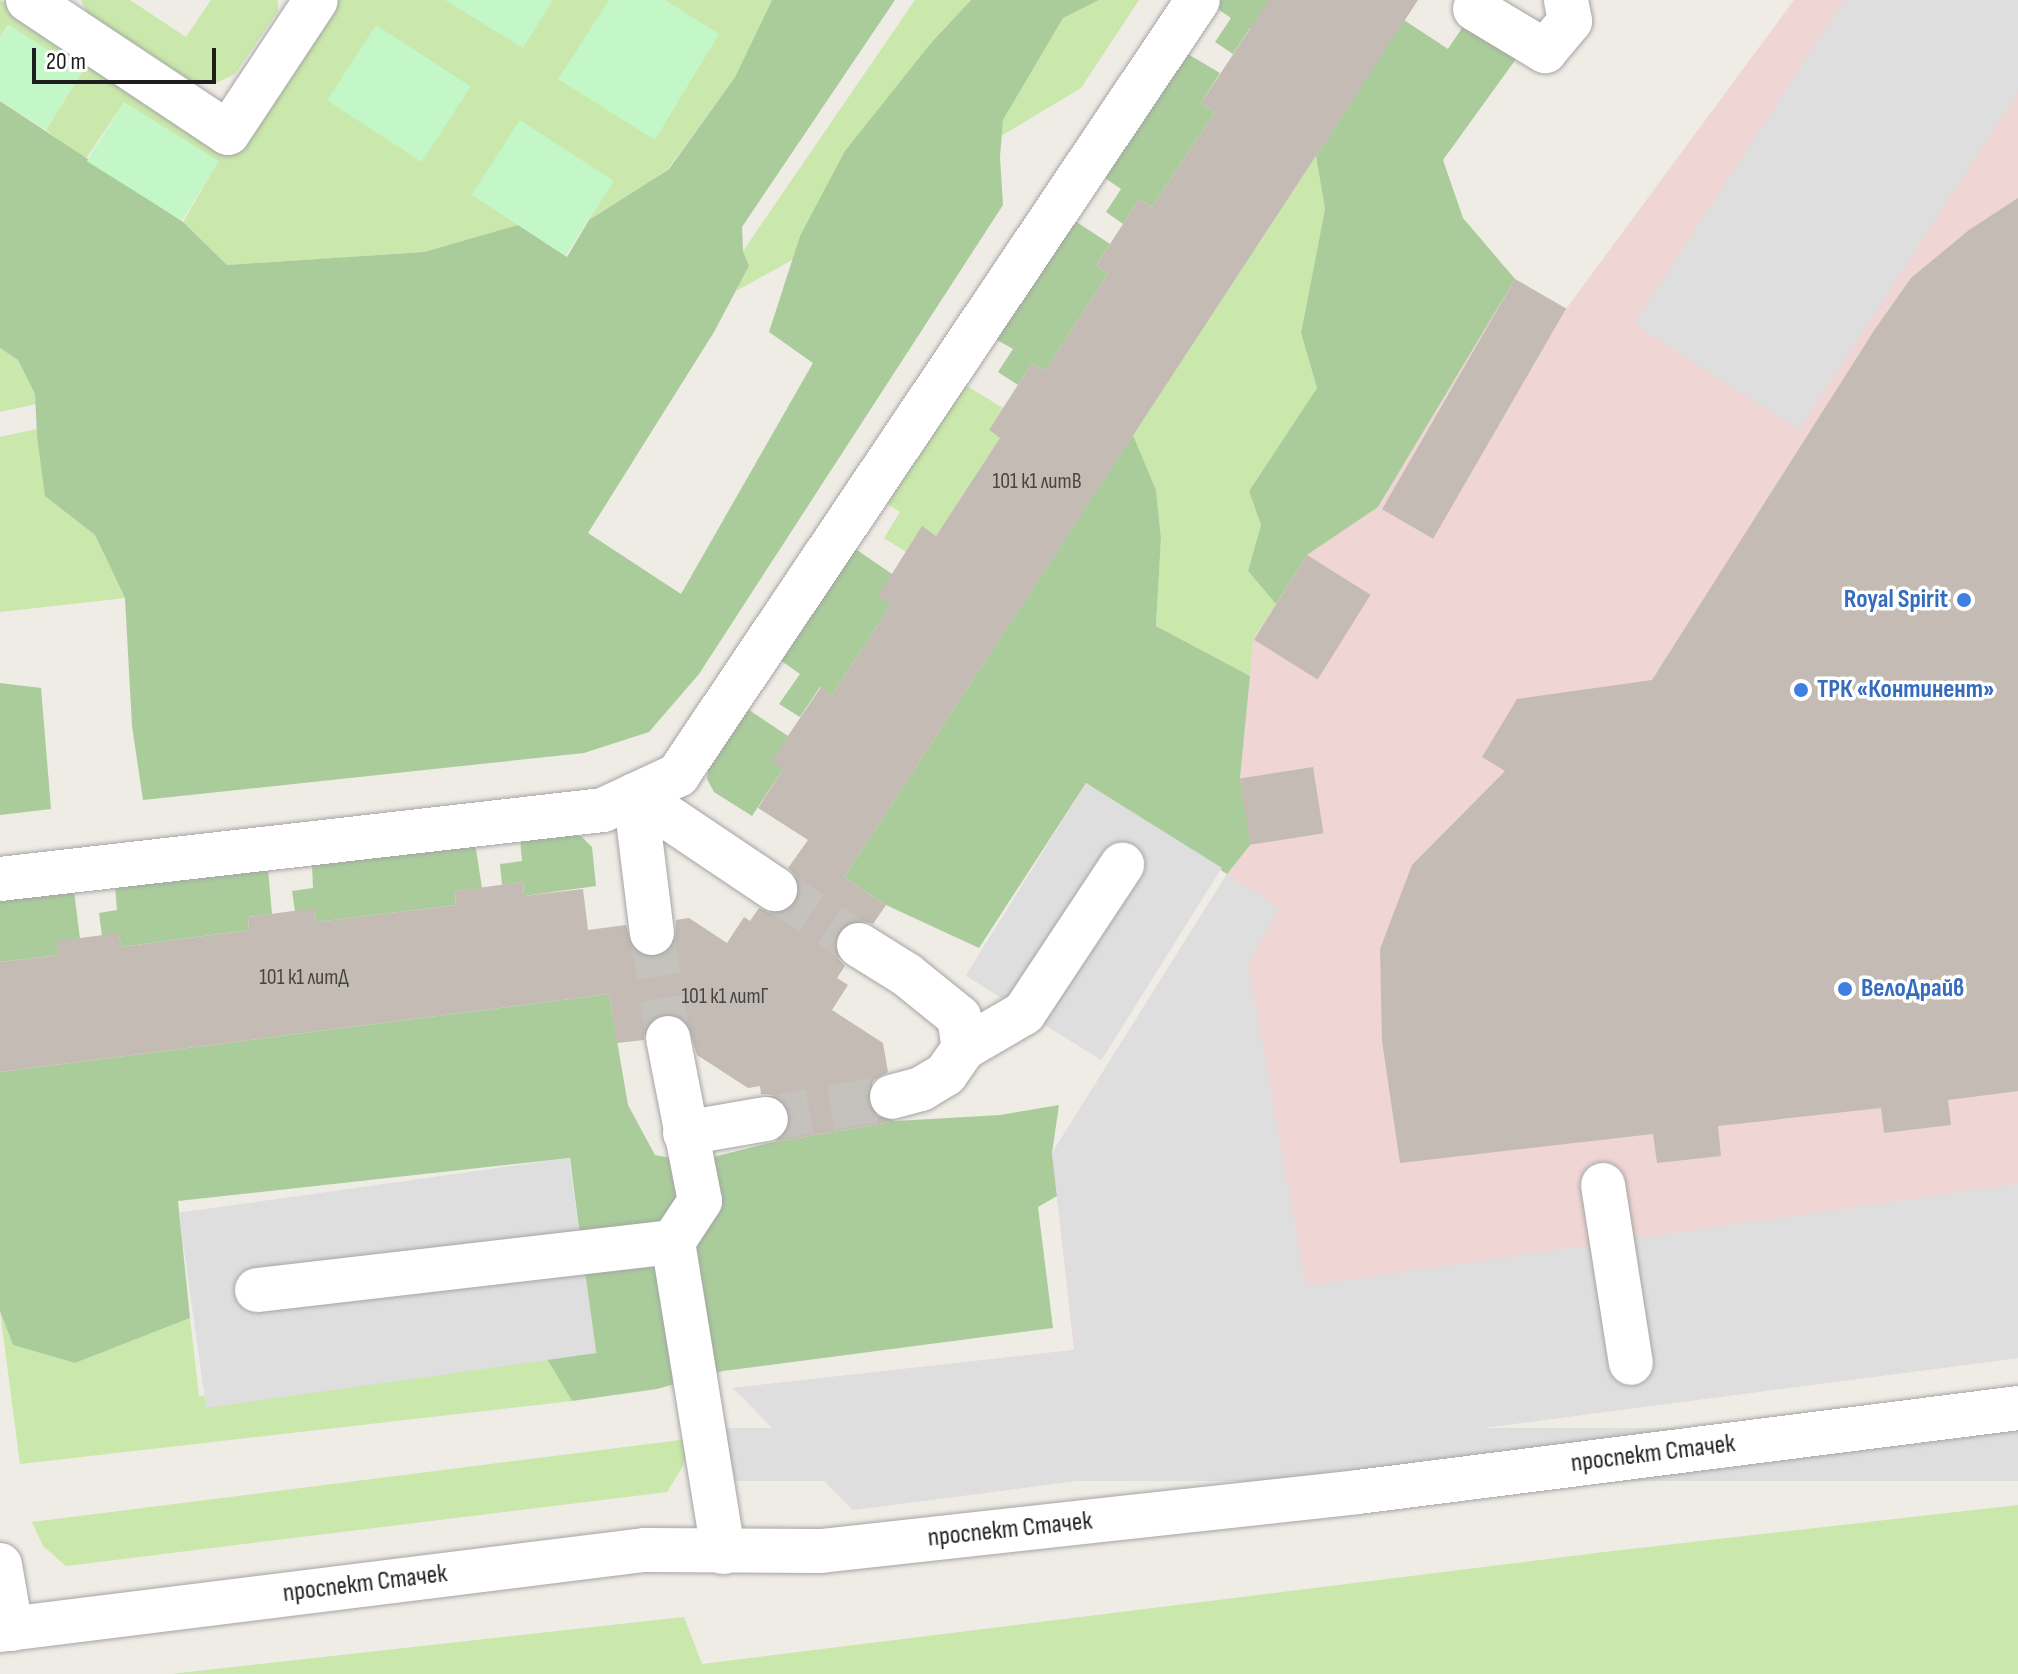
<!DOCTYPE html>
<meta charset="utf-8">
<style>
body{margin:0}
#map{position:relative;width:2018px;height:1674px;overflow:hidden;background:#efebe5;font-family:"Sofia Sans Condensed",sans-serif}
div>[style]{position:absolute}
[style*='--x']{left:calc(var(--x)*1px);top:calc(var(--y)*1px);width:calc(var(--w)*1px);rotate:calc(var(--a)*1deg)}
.commercial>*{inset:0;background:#efd5d4}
.grass>*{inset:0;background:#cae7ac}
.forest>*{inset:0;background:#aacc9b}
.park>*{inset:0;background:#c3f7c7;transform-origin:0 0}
.parking>*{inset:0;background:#dedede;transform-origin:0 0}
.building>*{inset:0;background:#c3bbb4;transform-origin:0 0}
.minor-tunnel>*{height:44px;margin-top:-22px;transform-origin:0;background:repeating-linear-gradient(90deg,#c5c2bd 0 44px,transparent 0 66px)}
.roads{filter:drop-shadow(0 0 2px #a5a5a5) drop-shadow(0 0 2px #a5a5a5)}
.minor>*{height:44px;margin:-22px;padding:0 22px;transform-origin:22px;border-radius:22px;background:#fff}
.dots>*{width:22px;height:22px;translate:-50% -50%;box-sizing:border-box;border:4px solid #fff;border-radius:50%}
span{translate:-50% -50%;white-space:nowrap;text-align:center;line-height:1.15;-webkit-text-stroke:7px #fff;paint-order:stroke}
.number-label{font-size:22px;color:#474544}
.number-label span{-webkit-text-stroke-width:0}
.shop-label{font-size:26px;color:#366cbe;font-weight:700}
.right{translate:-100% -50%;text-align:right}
.left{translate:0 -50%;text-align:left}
.street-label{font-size:26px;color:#1e1e1e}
.scale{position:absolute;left:32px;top:48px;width:184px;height:36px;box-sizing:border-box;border:4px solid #1e1e1e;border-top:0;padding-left:10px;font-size:24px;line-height:28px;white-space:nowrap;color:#1e1e1e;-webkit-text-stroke:6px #fff;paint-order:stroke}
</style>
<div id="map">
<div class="commercial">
<i style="clip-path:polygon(1794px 0,2018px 0,2018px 1358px,853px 1510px,733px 1388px,1074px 1350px,1052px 1153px,1227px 874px,1251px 844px,1240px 778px,1253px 639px,1307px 555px,1378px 507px,1515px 279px,1566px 309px)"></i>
</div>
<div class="grass">
<i style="clip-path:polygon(0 0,235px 155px,335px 0,772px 0,735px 77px,668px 169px,589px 220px,613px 181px,473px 195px,518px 225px,424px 252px,227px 265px,183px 222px,218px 162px,124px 102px,85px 160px,46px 130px,82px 72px,8px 25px,0 37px)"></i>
<i style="clip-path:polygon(81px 0,130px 0,186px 37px,211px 0,278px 0,278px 11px,235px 74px,214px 84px,189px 83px,88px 15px)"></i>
<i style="clip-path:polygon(915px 0,971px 0,931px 43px,800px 236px,794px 259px,736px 291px,749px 266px,743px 251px)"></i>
<i style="clip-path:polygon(1099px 0,1139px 0,1081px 88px,1001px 136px,1003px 120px,1063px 18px)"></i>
<i style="clip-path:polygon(1316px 156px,1325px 209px,1301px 333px,1317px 388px,1249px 491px,1261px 525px,1248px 571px,1276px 604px,1253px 639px,1250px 676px,1156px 626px,1161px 538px,1156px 490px,1133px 435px)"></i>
<i style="clip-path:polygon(0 348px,18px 360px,35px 394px,36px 404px,0 412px)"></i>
<i style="clip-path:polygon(962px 383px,1003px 408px,989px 430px,1000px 438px,936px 536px,906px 552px,884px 538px,900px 512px,884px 502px)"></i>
<i style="clip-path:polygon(37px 429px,46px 496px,95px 535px,125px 598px,0 612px,0 437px)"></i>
<i style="clip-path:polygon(0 1311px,13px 1345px,75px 1363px,190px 1318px,199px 1396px,547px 1359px,572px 1401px,20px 1464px)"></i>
<i style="clip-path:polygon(689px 1439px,683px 1466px,667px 1492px,66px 1566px,43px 1546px,32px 1522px)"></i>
<i style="clip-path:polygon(2018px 1505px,2018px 1674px,171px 1674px,684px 1617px,702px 1664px,1604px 1552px)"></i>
</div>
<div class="forest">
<i style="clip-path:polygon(772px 0,895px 0,742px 227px,743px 251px,749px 266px,714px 332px,588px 533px,681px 594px,813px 363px,769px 332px,800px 236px,845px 151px,931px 43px,971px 0,1099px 0,1063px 18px,1003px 120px,1000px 157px,1003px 205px,699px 674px,649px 732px,584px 753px,143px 800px,132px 726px,125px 598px,95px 535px,45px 496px,37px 436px,35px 394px,18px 360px,0 348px,0 101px,183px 222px,227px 265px,424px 252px,518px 225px,567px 257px,589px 220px,669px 169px,735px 77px)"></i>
<i style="clip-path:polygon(1215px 0,1288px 0,1264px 36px,1250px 28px,1233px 54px,1215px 42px,1231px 18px,1212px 5px)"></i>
<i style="clip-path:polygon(1404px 20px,1448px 49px,1464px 25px,1516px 59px,1443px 160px,1463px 218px,1515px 279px,1378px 507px,1307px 555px,1276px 604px,1248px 571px,1261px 525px,1249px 491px,1317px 388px,1301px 333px,1325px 209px,1316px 156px)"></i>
<i style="clip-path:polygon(1181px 50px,1220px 73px,1201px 103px,1215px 112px,1152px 207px,1139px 199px,1123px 224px,1106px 212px,1121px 189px,1099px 174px)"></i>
<i style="clip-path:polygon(1072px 219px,1110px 244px,1096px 266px,1108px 274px,1045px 371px,1032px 363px,1018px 385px,998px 372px,1013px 349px,992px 337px)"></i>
<i style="clip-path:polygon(1133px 435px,1156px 490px,1161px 538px,1156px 626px,1250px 676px,1240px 778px,1251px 844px,1227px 874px,1086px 783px,979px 948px,886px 905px,844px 877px)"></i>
<i style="clip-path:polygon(854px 548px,892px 574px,891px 605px,832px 695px,820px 687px,800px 717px,779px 704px,800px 674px,780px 660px)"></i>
<i style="clip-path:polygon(0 683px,41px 688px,51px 809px,0 815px)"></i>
<i style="clip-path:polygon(746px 708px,788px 736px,783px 769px,752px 816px,714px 792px,707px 779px,709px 764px)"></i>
<i style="clip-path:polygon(567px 834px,581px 836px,592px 847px,596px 886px,524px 896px,523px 882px,502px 885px,500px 864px,522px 861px,520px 839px)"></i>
<i style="clip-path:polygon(475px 843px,482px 888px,455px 891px,456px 905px,316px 922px,315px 909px,295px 911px,292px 891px,313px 888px,312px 865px)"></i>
<i style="clip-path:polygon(268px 869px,272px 914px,248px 917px,249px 930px,121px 947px,119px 934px,102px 936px,99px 913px,117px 910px,115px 886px)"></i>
<i style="clip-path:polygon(74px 891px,80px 939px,58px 941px,59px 955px,0 962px,0 900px)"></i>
<i style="clip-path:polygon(609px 994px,628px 1105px,655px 1155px,693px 1162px,769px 1143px,896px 1121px,1000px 1115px,1059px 1105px,1052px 1153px,1057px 1196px,1038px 1207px,1053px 1328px,723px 1371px,657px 1389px,572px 1401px,547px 1359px,595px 1353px,570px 1158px,178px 1201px,190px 1318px,75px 1363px,13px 1345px,0 1311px,0 1072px)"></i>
</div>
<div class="park">
<i style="clip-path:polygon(445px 0,553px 0,523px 48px)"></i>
<i style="clip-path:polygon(609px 0,665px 0,719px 34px,655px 140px,558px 79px)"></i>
<i style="clip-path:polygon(9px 25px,82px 72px,46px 130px,0 101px,0 37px)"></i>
<i style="left:376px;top:25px;width:113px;height:90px;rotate:33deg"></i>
<i style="left:124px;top:102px;width:112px;height:70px;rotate:32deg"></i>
<i style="left:520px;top:120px;width:112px;height:89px;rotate:33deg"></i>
</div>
<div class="parking">
<i style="clip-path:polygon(1844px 0,2018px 0,2018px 92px,1799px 430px,1634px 324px)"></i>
<i style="left:1086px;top:783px;width:160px;height:227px;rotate:32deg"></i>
<i style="clip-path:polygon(1227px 874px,1279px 908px,1248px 964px,1306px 1286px,2018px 1184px,2018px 1358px,853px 1510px,733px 1388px,1075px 1350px,1052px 1153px)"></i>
<i style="left:569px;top:1158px;width:197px;height:394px;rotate:82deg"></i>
<i style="left:2018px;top:1428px;width:53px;height:1305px;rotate:90deg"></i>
</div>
<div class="building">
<i style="clip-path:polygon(1269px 0,1418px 0,844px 877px,886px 905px,873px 924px,859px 920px,847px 923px,837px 932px,834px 945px,837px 957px,845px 966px,837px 978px,848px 985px,832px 1010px,883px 1043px,888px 1072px,874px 1080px,868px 1091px,868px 1103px,875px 1115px,896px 1121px,775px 1142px,790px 1127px,790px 1114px,785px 1102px,774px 1095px,761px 1094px,760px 1086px,748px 1088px,697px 1055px,687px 1022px,677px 1015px,664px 1013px,652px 1019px,645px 1029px,644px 1040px,617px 1043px,609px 994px,0 1072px,0 962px,59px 955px,57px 941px,119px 933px,121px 947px,249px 930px,248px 917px,315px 908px,316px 922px,456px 905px,455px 891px,523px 882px,524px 896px,583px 889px,588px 930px,626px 925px,633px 949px,642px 956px,654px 958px,666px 953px,675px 943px,676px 920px,689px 918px,727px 943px,744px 917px,750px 921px,759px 908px,773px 914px,787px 911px,796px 902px,800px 890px,797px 877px,788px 868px,808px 840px,758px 808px,783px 769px,771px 761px,821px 687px,832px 695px,891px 605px,878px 596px,922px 526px,936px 536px,1000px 438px,989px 430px,1032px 363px,1045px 371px,1108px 274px,1096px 266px,1139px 199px,1152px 207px,1215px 112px,1201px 103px)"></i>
<i style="clip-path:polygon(2018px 198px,2018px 1091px,1948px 1100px,1951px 1125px,1884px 1133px,1881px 1108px,1718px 1126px,1721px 1156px,1657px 1163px,1653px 1134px,1400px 1163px,1382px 1041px,1380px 949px,1412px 865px,1505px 771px,1482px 757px,1517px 699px,1652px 680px,1875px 329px,1911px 278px,1969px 230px)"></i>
<i style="left:1515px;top:279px;width:59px;height:266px;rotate:30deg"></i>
<i style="left:1307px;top:555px;width:75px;height:100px;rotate:32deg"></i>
<i style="left:1313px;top:767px;width:67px;height:74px;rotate:81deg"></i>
</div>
<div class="minor-tunnel">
<i style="--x:775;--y:889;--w:101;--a:33.7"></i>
<i style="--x:652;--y:933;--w:106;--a:81.3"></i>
<i style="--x:766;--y:1119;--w:128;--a:-9.9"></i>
</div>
<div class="roads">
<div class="minor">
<i style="--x:28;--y:0;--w:240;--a:33.6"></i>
<i style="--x:228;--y:133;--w:159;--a:-56.5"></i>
<i style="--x:1475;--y:9;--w:82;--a:31"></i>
<i style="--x:1545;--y:51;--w:39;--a:-50"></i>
<i style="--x:1570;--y:21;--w:21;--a:-101"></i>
<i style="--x:635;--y:795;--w:169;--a:33.9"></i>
<i style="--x:635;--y:795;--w:139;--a:83"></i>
<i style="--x:0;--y:879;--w:607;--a:-6.53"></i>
<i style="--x:603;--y:810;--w:83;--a:-25"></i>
<i style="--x:678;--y:775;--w:933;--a:-56.14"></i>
<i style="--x:859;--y:945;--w:57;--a:32"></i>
<i style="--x:907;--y:975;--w:67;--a:38.9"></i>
<i style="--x:959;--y:1017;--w:31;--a:81"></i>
<i style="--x:964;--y:1048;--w:32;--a:125"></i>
<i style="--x:946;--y:1074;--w:29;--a:149"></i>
<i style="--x:921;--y:1089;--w:30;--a:165"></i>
<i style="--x:668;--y:1038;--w:166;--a:78.9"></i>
<i style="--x:700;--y:1201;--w:49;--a:123.4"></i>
<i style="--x:964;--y:1048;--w:69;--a:-30.3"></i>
<i style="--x:1024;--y:1013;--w:178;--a:-56.5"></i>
<i style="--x:685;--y:1133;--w:82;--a:-9.8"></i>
<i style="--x:1603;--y:1185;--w:180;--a:81.1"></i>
<i style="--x:257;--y:1290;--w:419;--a:-6.6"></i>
<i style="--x:673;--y:1242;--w:314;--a:80.8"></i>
<i style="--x:0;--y:1565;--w:65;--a:80.2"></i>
<i style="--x:0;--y:1630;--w:649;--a:-7.08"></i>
<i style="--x:644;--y:1550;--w:177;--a:0.3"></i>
<i style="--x:821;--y:1551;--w:540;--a:-6.27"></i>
<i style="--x:1358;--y:1492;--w:665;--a:-7.25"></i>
</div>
</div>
<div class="dots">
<i style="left:1964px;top:600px;background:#3f7fe0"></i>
<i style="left:1801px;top:690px;background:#3f7fe0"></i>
<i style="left:1845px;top:989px;background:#3f7fe0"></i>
</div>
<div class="number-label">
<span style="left:1037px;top:482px">101 к1 литВ</span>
<span style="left:304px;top:978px">101 к1 литД</span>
<span style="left:725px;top:997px">101 к1 литГ</span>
</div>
<div class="shop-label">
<span class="right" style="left:1948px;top:600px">Royal Spirit</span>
<span class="left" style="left:1817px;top:690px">ТРК «Континент»</span>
<span class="left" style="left:1861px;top:989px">ВелоДрайв</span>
</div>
<div class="street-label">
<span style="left:1653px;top:1454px;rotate:-7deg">проспект Стачек</span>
<span style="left:1010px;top:1530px;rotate:-6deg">проспект Стачек</span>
<span style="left:365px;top:1584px;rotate:-7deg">проспект Стачек</span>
</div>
<div class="scale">20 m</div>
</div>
